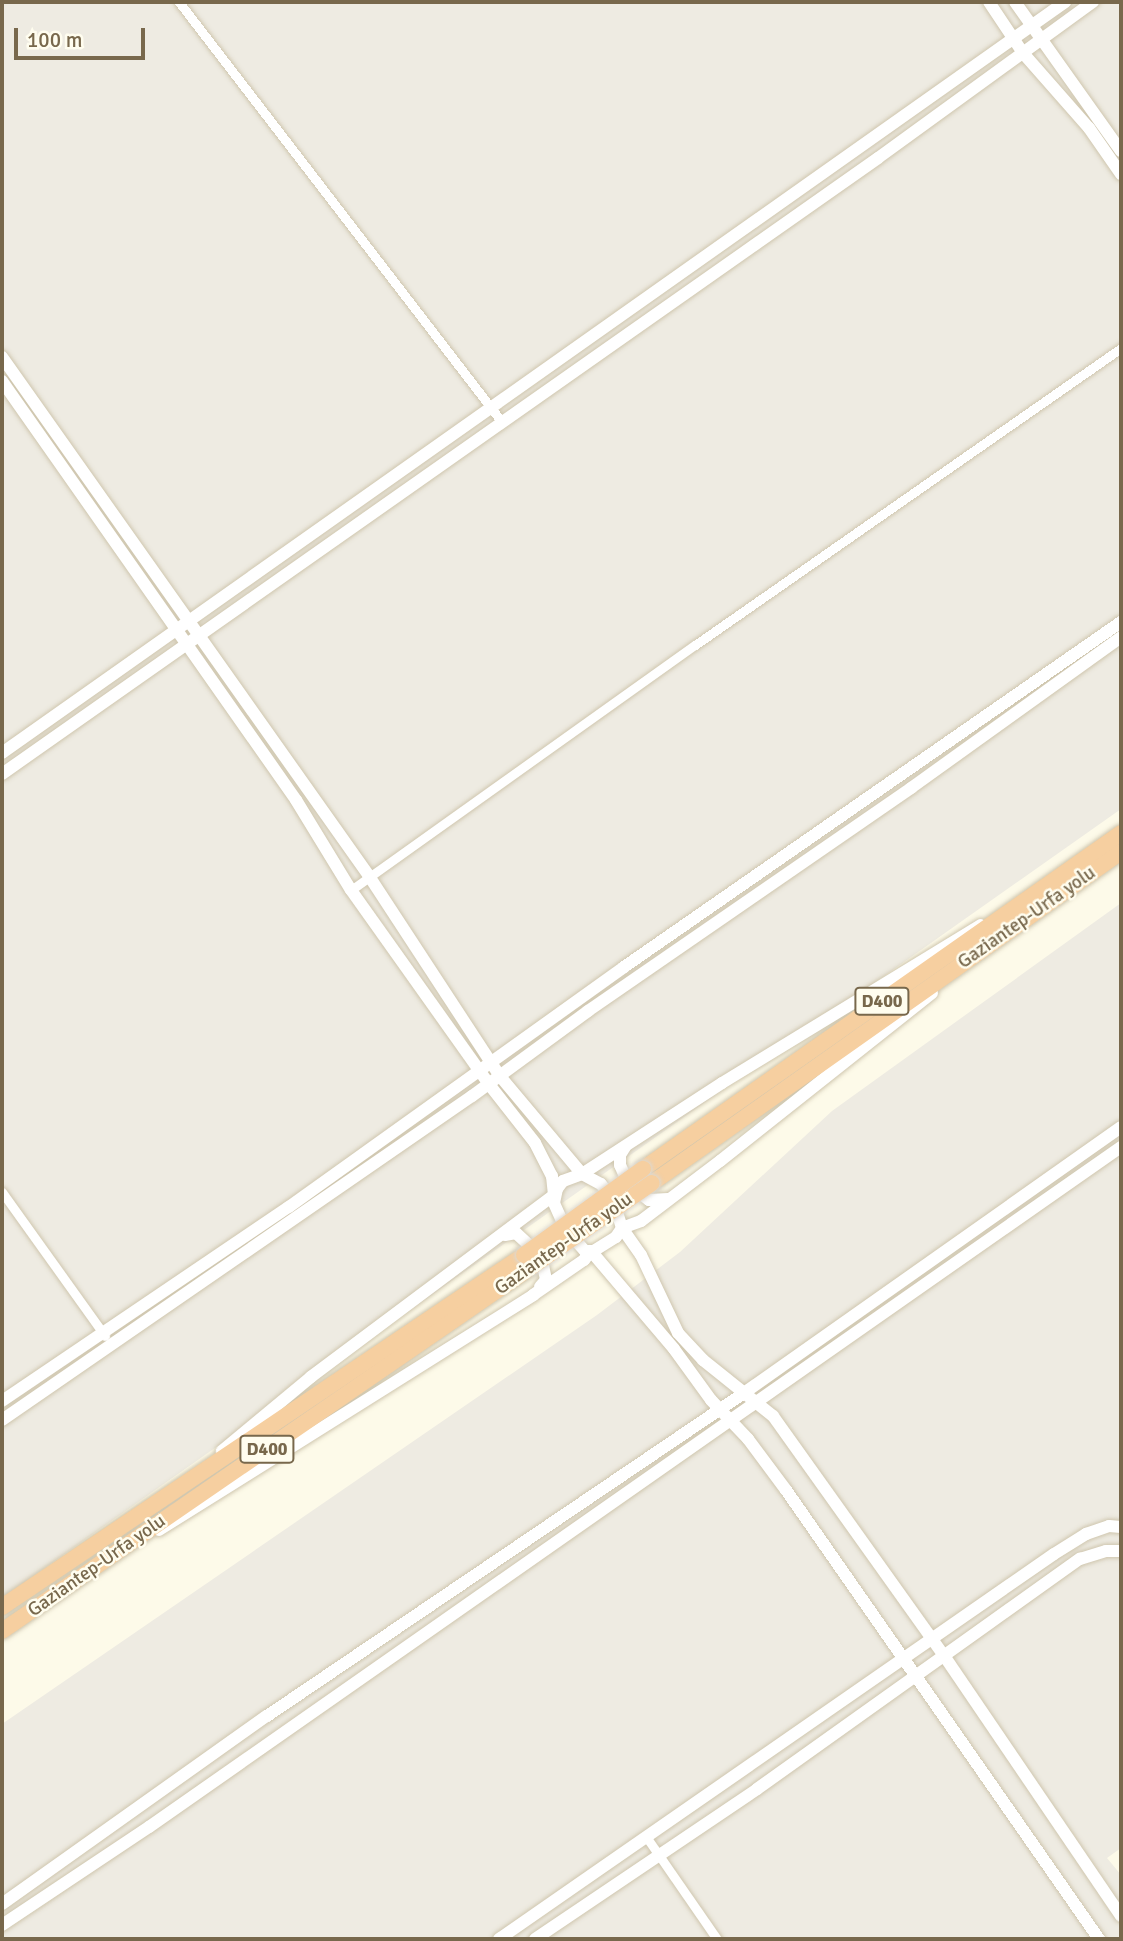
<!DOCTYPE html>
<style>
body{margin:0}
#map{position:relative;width:1123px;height:1941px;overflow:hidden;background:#fdfae9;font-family:Signika,sans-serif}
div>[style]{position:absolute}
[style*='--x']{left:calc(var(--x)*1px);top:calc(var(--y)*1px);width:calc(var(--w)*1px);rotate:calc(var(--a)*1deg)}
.industrial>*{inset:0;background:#eeebe2}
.roads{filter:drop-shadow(0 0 2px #cfc6ae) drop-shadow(0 0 2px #cfc6ae)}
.street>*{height:9px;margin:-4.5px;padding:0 4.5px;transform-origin:4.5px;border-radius:4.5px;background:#fff}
.secondary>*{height:12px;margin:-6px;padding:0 6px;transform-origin:6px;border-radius:6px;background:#fff}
.highway>*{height:16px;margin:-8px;padding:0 8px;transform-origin:8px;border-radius:8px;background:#f6cfa0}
.bridges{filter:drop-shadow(0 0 2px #dcd8d0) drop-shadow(0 0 2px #dcd8d0)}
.highway-bridge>*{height:16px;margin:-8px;padding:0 8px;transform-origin:8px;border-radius:8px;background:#f6cfa0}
span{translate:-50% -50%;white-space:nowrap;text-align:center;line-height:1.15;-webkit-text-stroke:5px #fffdef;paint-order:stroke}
.shield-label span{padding:2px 5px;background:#fffdef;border:2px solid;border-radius:5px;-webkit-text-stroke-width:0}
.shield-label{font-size:18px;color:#78684c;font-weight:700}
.street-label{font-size:19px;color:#78684c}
.frame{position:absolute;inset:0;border:4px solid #78684c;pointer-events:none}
.scale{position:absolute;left:14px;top:28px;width:131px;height:32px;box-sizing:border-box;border:4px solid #78684c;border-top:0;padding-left:9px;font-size:21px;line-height:24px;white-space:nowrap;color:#78684c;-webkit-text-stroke:5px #fffdef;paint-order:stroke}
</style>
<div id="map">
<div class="industrial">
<i style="clip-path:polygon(2px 2px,1121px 2px,1121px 809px,2px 1598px)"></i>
<i style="clip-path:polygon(1121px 903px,1121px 1848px,1107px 1858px,1121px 1875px,1121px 1939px,2px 1939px,2px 1724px,597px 1315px,680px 1252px,832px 1111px)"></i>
</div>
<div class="roads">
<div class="street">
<i style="--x:179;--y:2;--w:530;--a:52.44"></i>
<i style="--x:351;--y:890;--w:422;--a:-35.5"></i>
<i style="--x:695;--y:645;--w:519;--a:-34.88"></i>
<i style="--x:2;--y:1192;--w:177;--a:54.4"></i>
<i style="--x:647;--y:1838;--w:123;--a:55.3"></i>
</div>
<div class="secondary">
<i style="--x:989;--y:2;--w:61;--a:56.3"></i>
<i style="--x:1023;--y:53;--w:100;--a:48.7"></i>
<i style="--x:1089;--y:128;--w:56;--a:55.2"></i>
<i style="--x:1015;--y:2;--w:183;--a:54.6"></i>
<i style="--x:2;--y:357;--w:636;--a:54.73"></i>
<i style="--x:369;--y:876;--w:238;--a:56.8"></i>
<i style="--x:499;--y:1075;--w:129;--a:50"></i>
<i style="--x:582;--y:1174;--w:167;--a:-33"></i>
<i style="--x:722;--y:1083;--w:303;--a:-31.4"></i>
<i style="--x:2;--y:381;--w:512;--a:54.94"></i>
<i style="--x:296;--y:800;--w:105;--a:58.6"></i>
<i style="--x:351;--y:890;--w:237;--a:54.6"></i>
<i style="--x:488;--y:1083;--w:76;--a:51.9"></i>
<i style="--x:535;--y:1143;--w:37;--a:63"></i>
<i style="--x:552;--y:1176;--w:19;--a:84"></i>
<i style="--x:554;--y:1195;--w:304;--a:143.2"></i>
<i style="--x:311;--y:1377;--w:116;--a:140.3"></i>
<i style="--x:2;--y:753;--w:1302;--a:-35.24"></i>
<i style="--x:2;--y:774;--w:1071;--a:-35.11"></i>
<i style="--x:878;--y:158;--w:266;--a:-36"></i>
<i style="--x:932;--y:993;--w:270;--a:141.6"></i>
<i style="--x:720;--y:1161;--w:99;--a:142.8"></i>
<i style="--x:641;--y:1221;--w:20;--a:160"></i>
<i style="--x:622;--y:1228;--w:33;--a:55"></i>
<i style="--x:641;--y:1255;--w:86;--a:64.6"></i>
<i style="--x:678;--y:1333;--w:37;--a:47"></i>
<i style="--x:703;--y:1360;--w:90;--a:38.7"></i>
<i style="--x:773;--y:1416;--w:296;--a:54.5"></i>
<i style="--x:945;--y:1657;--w:313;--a:55.8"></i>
<i style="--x:625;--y:1147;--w:9;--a:122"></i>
<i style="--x:620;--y:1155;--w:10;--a:90"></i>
<i style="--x:620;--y:1165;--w:22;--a:66"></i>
<i style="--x:629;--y:1185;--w:25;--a:37"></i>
<i style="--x:649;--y:1200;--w:19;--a:-3"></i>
<i style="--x:582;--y:1174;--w:21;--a:28"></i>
<i style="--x:601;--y:1184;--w:20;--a:53"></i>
<i style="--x:613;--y:1200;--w:29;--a:72"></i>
<i style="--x:622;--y:1228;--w:11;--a:124"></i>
<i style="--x:616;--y:1237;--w:26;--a:148"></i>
<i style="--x:594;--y:1251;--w:9;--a:180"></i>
<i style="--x:585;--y:1251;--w:28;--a:-132"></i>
<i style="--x:566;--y:1230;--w:30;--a:-114"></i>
<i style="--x:554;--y:1203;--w:14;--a:-78"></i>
<i style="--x:557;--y:1189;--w:10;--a:-53"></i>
<i style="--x:563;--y:1181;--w:20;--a:-20"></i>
<i style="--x:505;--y:1235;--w:11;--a:-10"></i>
<i style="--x:516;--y:1233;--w:34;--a:43"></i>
<i style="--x:541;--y:1256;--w:25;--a:78"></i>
<i style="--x:546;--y:1280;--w:9;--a:131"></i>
<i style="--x:2;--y:1401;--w:346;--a:-34.1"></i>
<i style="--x:289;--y:1207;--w:412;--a:-35.6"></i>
<i style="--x:624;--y:967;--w:605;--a:-34.77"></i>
<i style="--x:2;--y:1420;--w:571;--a:-34.58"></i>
<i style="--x:472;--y:1096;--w:144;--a:-36.2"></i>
<i style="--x:588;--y:1011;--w:393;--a:-34.6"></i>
<i style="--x:911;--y:788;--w:259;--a:-35.7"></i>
<i style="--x:159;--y:1530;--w:442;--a:-32.1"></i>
<i style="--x:533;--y:1295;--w:62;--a:-34.5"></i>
<i style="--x:584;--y:1260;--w:11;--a:-52"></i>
<i style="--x:591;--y:1251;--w:128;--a:49.7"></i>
<i style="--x:674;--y:1349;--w:63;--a:54"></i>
<i style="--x:711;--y:1400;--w:54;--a:46.5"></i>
<i style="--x:748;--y:1439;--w:64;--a:53.3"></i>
<i style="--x:786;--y:1490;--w:547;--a:55.12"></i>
<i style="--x:2;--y:1904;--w:325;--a:-35.4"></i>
<i style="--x:267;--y:1716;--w:576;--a:-34.1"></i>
<i style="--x:744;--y:1393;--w:461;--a:-35.2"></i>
<i style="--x:2;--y:1925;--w:177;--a:-33.7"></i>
<i style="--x:149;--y:1827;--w:1186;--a:-34.98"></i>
<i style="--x:499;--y:1939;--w:675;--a:-34.75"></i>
<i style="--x:1054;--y:1554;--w:38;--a:-32"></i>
<i style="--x:1086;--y:1534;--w:24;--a:-19"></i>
<i style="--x:1109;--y:1526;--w:12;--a:5"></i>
<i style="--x:535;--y:1939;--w:268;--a:-34"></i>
<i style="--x:757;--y:1789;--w:397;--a:-35.5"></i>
<i style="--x:1080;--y:1559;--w:27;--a:-17"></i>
<i style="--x:1106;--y:1551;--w:15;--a:0"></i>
</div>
<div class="highway">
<i style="--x:643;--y:1169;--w:584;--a:-35.1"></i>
<i style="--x:652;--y:1183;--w:574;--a:-35.21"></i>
<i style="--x:2;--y:1607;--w:630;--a:-33.99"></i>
<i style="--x:2;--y:1631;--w:642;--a:-34.53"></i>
</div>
</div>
<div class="bridges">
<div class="highway-bridge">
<i style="--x:524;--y:1255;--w:147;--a:-35.9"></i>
<i style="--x:531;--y:1267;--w:147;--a:-34.8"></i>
</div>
</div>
<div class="shield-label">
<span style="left:882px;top:1001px">D400</span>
<span style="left:267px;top:1449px">D400</span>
</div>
<div class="street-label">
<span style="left:1027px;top:918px;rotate:-35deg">Gaziantep-Urfa yolu</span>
<span style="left:564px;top:1244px;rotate:-35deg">Gaziantep-Urfa yolu</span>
<span style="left:97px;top:1566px;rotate:-35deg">Gaziantep-Urfa yolu</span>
</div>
<div class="frame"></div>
<div class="scale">100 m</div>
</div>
